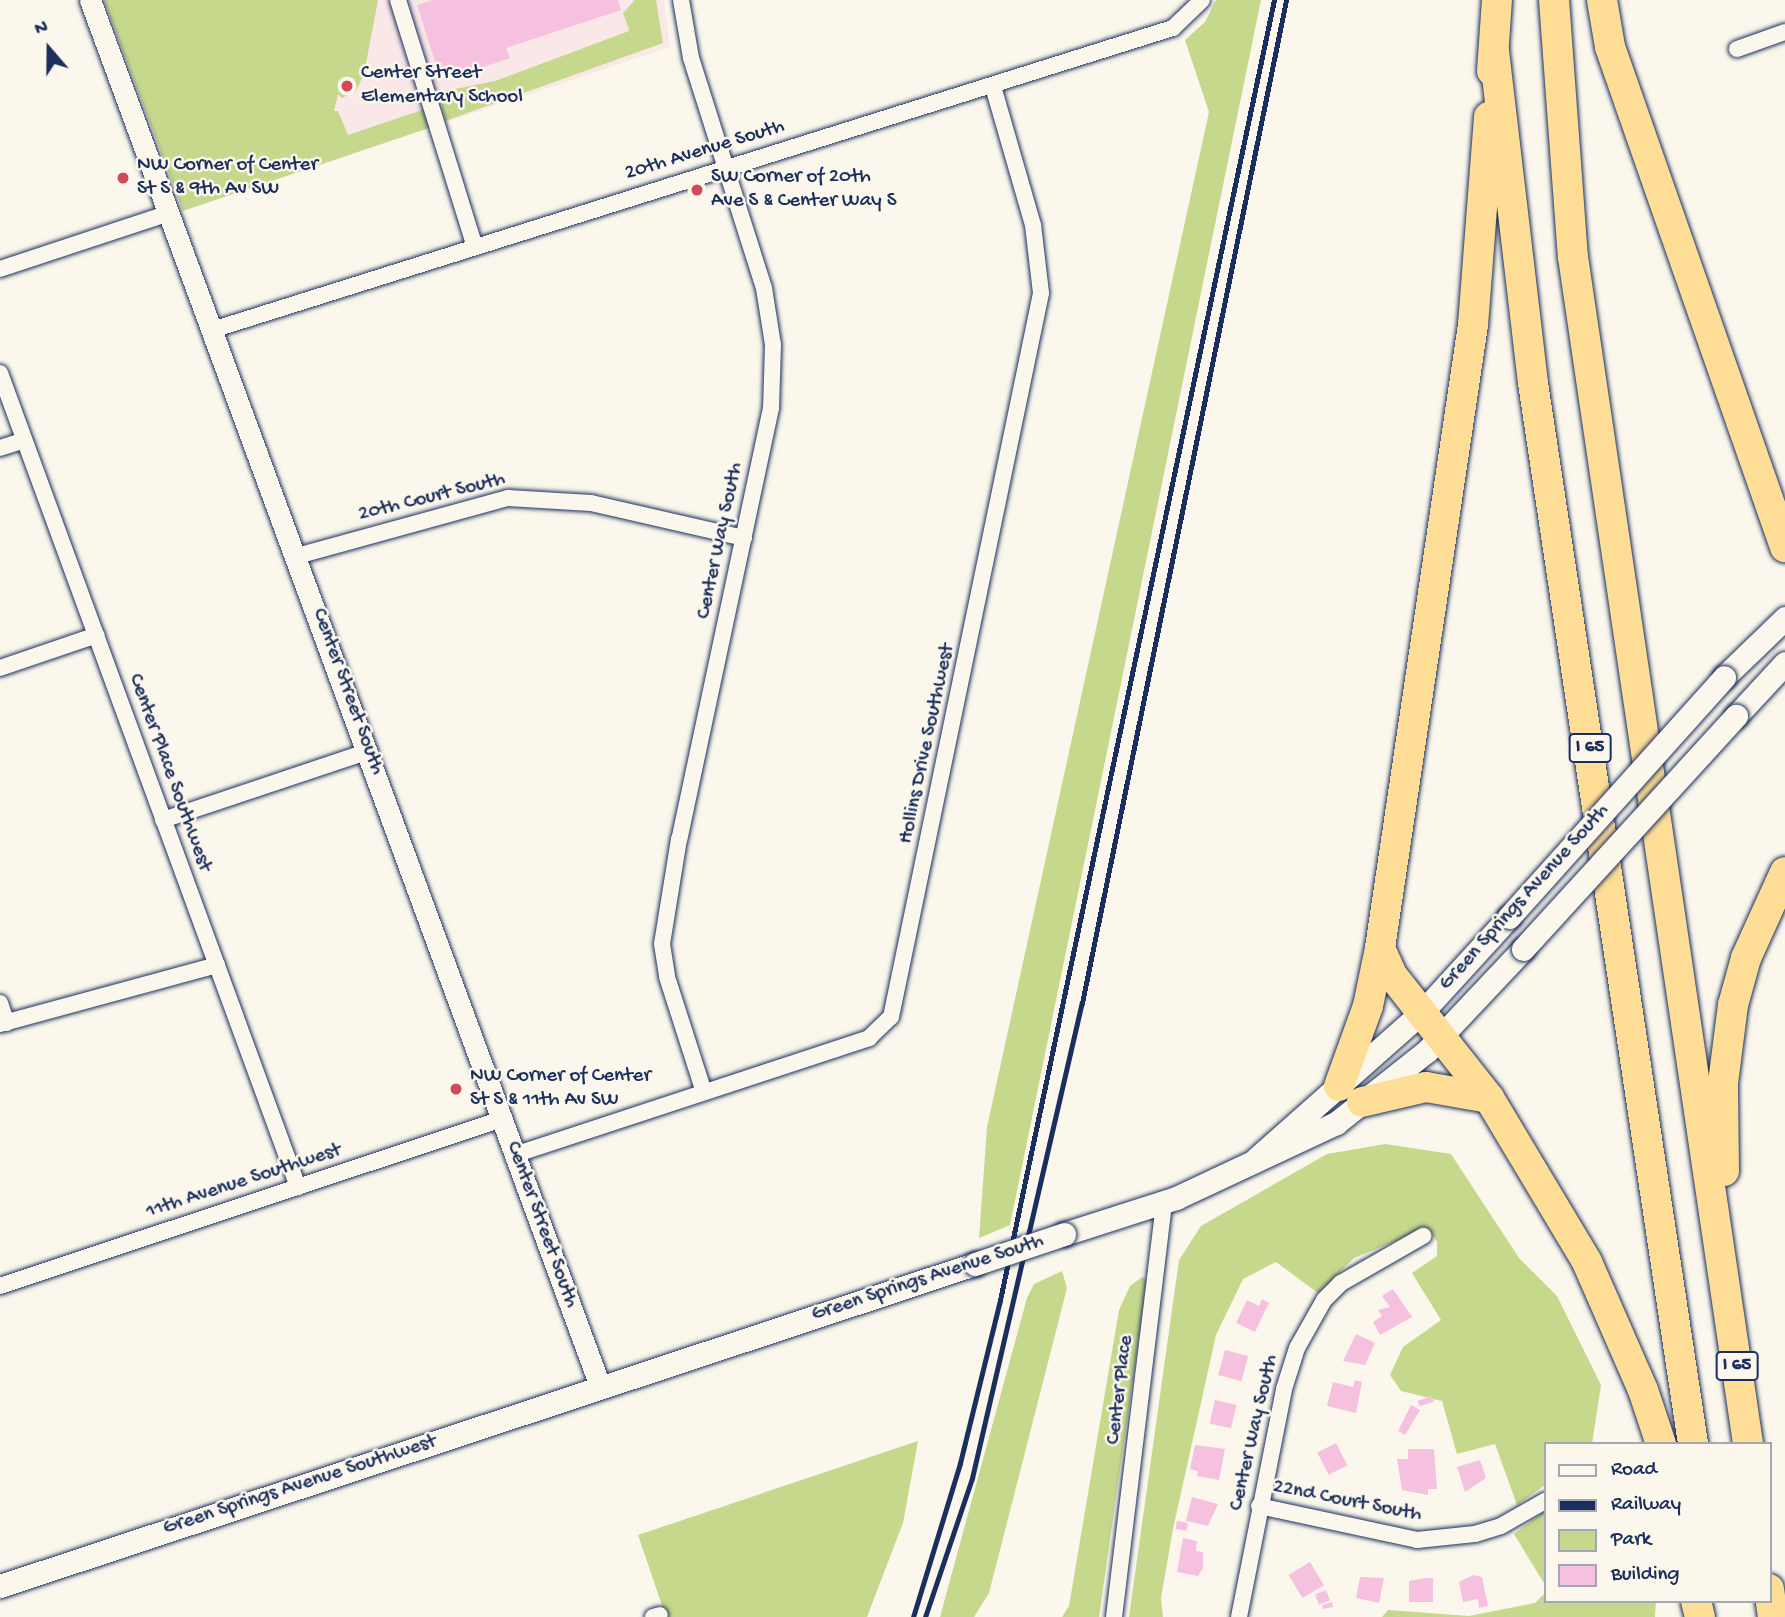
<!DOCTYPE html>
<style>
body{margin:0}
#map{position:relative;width:1785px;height:1617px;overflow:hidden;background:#fbf7ec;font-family:"Gochi Hand",sans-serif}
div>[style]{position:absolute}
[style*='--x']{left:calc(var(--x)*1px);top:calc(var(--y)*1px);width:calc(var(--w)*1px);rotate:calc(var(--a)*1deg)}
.built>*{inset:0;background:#fae7e8}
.green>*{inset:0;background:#c6d88c}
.building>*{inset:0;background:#f6c1de;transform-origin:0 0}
.roads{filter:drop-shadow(0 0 2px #1b2f5e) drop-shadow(0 0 2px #1b2f5e)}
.minor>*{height:16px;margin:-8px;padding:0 8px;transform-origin:8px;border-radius:8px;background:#fbf7ec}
.tertiary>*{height:21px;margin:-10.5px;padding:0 10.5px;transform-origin:10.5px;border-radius:10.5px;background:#fbf7ec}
.secondary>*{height:23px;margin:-11.5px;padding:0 11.5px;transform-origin:11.5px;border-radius:11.5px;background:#fbf7ec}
.motorway>*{height:30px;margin:-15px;padding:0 15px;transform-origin:15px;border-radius:15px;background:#fedd96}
.rail>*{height:5px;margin:-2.5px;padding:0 2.5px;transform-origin:2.5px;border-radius:2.5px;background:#1b2f5e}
.bridges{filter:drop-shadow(0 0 2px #1b2f5e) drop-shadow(0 0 2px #1b2f5e)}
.secondary-bridge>*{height:23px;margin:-11.5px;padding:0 11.5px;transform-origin:11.5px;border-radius:11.5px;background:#fbf7ec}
.dots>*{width:19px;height:19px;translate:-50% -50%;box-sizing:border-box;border:4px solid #fbf7ec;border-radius:50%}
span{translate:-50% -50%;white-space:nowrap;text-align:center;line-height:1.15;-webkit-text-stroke:5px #fbf7ec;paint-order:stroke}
.shield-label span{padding:2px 5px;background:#fbf7ec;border:2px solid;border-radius:5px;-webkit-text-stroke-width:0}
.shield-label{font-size:19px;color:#1b2f5e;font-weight:700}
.poi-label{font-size:21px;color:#1b2f5e}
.left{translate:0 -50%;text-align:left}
.street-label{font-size:21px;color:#1b2f5e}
.legend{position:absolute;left:1544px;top:1442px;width:228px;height:161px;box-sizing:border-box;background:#fbf7ec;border:2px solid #a1a7b3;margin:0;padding:9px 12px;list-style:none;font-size:21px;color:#1b2f5e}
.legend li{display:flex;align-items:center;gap:14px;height:35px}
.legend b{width:35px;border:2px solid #a1a7b3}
.north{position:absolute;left:14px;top:14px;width:70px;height:70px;-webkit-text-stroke:5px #fbf7ec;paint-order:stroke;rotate:340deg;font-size:19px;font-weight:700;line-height:28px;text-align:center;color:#1b2f5e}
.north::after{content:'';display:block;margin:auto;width:24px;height:32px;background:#1b2f5e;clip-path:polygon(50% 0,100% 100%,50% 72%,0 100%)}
</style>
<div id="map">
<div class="built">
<i style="clip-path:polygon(110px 0,664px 0,670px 47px,188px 209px)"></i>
</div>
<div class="green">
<i style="clip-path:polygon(104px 0,378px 0,364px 74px,356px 91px,342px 98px,338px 94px,334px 111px,338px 111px,348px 135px,428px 108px,432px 127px,183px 211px)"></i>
<i style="clip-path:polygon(635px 0,656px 0,663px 43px,445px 121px,441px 101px,450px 90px,495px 81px,629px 31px,632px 38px,623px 13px)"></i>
<i style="clip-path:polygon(1216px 0,1261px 0,1010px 1225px,979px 1238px,987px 1127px,1209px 112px,1185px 40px,1205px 22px)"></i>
<i style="clip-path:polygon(1385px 1144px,1451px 1154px,1519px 1258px,1557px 1296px,1601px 1385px,1592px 1444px,1545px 1444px,1545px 1485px,1517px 1505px,1495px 1444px,1457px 1454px,1442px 1401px,1401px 1391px,1390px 1375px,1403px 1347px,1441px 1320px,1412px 1273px,1437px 1256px,1437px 1241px,1426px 1228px,1354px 1258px,1318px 1293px,1276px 1262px,1243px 1279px,1216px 1335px,1173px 1529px,1161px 1598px,1163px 1617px,1129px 1617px,1179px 1260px,1201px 1226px,1327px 1154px)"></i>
<i style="clip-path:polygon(1062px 1271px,1067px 1288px,989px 1593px,974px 1617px,940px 1617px,1027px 1298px,1034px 1284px)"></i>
<i style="clip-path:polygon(1142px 1277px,1147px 1280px,1099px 1617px,1062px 1617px,1069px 1606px,1119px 1310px,1130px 1286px)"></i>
<i style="clip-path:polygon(918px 1441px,903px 1523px,867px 1617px,666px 1617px,638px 1535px)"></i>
<i style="clip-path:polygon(1545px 1511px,1545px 1585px,1514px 1534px)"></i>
<i style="clip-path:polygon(1545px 1593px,1545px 1601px,1656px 1601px,1655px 1617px,1382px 1617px,1388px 1610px,1469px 1616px,1535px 1603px)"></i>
</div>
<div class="building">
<i style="clip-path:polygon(433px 0,618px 0,621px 10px,506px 48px,510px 58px,455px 77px,451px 66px,438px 71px,417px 5px)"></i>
<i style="clip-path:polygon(1393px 1289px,1412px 1317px,1380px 1335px,1373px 1322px,1382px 1316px,1378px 1310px,1390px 1307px,1382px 1296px)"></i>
<i style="clip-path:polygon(1262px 1299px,1269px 1303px,1255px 1332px,1236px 1323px,1247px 1300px,1259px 1306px)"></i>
<i style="clip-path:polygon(1356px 1334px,1375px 1343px,1365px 1365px,1343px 1361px)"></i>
<i style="left:1225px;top:1350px;width:24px;height:26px;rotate:15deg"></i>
<i style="clip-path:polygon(1355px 1380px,1362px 1382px,1356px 1413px,1327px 1406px,1333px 1382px,1353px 1387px)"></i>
<i style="left:1432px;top:1396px;width:6px;height:15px;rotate:72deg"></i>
<i style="left:1215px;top:1400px;width:22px;height:24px;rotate:13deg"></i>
<i style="clip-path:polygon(1411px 1405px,1420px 1410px,1405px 1435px,1398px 1431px)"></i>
<i style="left:1336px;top:1443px;width:25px;height:21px;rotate:63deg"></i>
<i style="clip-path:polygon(1195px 1445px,1225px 1449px,1219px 1480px,1197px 1476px,1198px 1471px,1190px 1469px)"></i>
<i style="clip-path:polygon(1408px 1449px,1434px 1449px,1437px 1489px,1428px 1489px,1428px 1495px,1402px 1490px,1397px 1459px,1408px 1459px)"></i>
<i style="clip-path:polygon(1480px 1460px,1486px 1478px,1465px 1492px,1457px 1467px)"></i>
<i style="clip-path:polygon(1192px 1497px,1218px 1504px,1208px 1526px,1186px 1521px)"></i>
<i style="left:1177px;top:1521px;width:11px;height:8px;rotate:10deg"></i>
<i style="clip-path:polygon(1183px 1538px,1197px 1541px,1196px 1551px,1203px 1552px,1203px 1568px,1198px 1576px,1177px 1572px)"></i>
<i style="left:1310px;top:1562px;width:27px;height:25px;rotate:59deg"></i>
<i style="clip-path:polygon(1473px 1575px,1482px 1577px,1488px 1606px,1479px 1608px,1478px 1599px,1463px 1602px,1459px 1582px)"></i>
<i style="clip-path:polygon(1360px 1577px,1384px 1578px,1379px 1603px,1356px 1598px)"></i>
<i style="clip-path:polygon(1425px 1578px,1433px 1578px,1433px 1602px,1409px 1602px,1409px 1581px)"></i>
<i style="left:1326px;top:1590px;width:11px;height:12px;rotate:68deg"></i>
<i style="clip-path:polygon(1332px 1602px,1333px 1607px,1323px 1609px,1322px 1605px)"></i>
</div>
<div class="roads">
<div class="minor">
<i style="--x:398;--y:0;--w:256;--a:72.7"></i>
<i style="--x:681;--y:0;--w:59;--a:80.2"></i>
<i style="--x:691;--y:58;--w:241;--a:72.4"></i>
<i style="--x:764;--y:288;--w:58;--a:81"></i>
<i style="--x:773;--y:345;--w:63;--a:91.8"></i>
<i style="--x:771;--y:408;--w:441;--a:102"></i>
<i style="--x:679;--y:839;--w:106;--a:99.2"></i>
<i style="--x:662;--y:944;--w:33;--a:81"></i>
<i style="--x:667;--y:977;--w:121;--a:72.2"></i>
<i style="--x:1737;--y:49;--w:51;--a:-19.5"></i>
<i style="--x:0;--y:269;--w:178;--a:-18.3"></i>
<i style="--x:212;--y:330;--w:1007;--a:-17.45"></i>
<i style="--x:1173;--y:28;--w:40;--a:-44"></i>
<i style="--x:0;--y:373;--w:867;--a:69.89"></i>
<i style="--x:0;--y:448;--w:25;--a:-18"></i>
<i style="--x:297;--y:556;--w:219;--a:-15.4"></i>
<i style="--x:508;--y:498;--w:83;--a:3.4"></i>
<i style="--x:591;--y:503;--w:157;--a:12.9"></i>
<i style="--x:0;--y:668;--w:102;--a:-18.8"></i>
<i style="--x:163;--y:820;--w:217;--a:-18.5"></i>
<i style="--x:0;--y:1003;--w:21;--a:71"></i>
<i style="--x:0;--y:1024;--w:225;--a:-15.2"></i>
<i style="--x:514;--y:1155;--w:374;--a:-18.2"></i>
<i style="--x:869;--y:1038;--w:30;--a:-44"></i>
<i style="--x:891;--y:1017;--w:739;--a:-78.29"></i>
<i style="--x:1041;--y:293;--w:68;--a:-96.7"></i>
<i style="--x:1033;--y:225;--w:145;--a:-106.1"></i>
<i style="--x:0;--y:1286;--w:529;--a:-18.4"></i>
<i style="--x:1259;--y:1506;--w:162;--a:12.1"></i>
<i style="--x:1417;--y:1540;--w:58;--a:-5.9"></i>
<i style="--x:1475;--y:1534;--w:27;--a:-17"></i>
<i style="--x:1501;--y:1526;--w:51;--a:-29.6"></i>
<i style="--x:653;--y:1617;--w:7;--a:-16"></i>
<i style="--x:1114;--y:1617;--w:418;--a:-83.1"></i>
<i style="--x:1239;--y:1617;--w:232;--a:-78.8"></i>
<i style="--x:1284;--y:1389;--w:43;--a:-72.4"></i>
<i style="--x:1297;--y:1348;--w:55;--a:-60.6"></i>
<i style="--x:1324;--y:1300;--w:24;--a:-45"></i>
<i style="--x:1341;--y:1283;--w:95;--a:-29.8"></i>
</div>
<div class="tertiary">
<i style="--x:90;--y:0;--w:1477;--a:69.8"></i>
</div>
<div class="secondary">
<i style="--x:1724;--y:677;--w:85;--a:-44"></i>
<i style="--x:1736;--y:716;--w:72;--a:-47.2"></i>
<i style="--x:1257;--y:1158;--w:223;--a:-41.5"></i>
<i style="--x:1424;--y:1010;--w:126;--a:-47.6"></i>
<i style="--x:1064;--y:1234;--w:118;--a:-17.8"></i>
<i style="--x:1176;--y:1198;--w:177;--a:-25.1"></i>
<i style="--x:1336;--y:1123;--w:116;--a:-38.4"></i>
<i style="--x:1427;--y:1051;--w:140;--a:-46.7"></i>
<i style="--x:0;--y:1586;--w:1027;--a:-18.28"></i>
</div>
<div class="motorway">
<i style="--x:1554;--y:0;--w:258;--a:85.8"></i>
<i style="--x:1573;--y:257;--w:1200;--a:81.61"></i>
<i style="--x:1602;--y:0;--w:48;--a:80.3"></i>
<i style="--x:1610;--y:47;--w:530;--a:70.71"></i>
<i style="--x:1494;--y:51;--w:334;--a:83.3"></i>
<i style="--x:1533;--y:383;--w:1073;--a:81.42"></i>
<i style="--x:1492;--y:71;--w:71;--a:-86"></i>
<i style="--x:1380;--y:948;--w:30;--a:66"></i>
<i style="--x:1392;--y:975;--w:157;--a:51.7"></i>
<i style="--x:1489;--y:1098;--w:191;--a:59.1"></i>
<i style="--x:1587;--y:1262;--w:140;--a:66.4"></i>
<i style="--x:1643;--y:1390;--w:57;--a:71.6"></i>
<i style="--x:1339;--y:1086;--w:85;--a:-70.1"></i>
<i style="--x:1368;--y:1006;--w:59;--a:-78.3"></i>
<i style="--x:1380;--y:948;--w:630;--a:-81.51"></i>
<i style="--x:1473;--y:325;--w:209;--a:-85.6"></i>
<i style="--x:1362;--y:1102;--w:66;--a:-13.2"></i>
<i style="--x:1426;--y:1087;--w:64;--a:9.9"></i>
<i style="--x:1724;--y:1171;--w:88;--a:-90.7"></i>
<i style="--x:1723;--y:1083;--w:79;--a:-82.7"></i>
<i style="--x:1733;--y:1005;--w:49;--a:-74.5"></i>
<i style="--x:1746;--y:958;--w:94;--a:-65.6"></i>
<i style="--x:1769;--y:1589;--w:28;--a:82"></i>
<i style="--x:1696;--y:1601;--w:16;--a:76"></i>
</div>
</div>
<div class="rail">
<i style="--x:913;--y:1617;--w:161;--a:-73"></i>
<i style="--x:960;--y:1463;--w:168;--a:-76.2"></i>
<i style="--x:1000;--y:1300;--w:1329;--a:-78.1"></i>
<i style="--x:925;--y:1617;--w:147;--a:-71.3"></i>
<i style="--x:972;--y:1478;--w:488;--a:-77"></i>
<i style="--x:1082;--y:1003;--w:1024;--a:-78.5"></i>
</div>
<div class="bridges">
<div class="secondary-bridge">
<i style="--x:1509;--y:917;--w:322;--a:-48.1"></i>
<i style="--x:1523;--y:949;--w:316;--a:-47.6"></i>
<i style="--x:975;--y:1264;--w:94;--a:-18.6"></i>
</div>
</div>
<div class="dots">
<i style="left:347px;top:86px;background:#d1495b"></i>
<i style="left:123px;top:178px;background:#d1495b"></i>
<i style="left:697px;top:190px;background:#d1495b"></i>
<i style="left:456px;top:1089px;background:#d1495b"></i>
</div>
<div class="shield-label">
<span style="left:1590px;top:748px">I 65</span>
<span style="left:1737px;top:1366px">I 65</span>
</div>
<div class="poi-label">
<span class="left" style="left:361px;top:86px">Center Street<br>Elementary School</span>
<span class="left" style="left:137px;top:178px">NW Corner of Center<br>St S &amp; 9th Av SW</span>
<span class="left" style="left:711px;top:190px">SW Corner of 20th<br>Ave S &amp; Center Way S</span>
<span class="left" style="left:470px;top:1089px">NW Corner of Center<br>St S &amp; 11th Av SW</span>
</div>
<div class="street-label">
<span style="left:705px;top:151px;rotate:-17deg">20th Avenue South</span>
<span style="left:432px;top:498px;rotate:-14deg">20th Court South</span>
<span style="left:721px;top:541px;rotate:-78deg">Center Way South</span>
<span style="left:347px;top:692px;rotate:70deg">Center Street South</span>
<span style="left:928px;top:744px;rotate:-78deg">Hollins Drive Southwest</span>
<span style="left:169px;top:773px;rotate:70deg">Center Place Southwest</span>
<span style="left:1525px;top:898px;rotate:-48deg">Green Springs Avenue South</span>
<span style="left:244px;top:1182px;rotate:-18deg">11th Avenue Southwest</span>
<span style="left:541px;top:1225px;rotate:70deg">Center Street South</span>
<span style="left:928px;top:1279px;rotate:-18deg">Green Springs Avenue South</span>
<span style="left:1121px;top:1390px;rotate:-83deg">Center Place</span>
<span style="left:1255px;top:1433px;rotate:-77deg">Center Way South</span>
<span style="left:300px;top:1486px;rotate:-18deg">Green Springs Avenue Southwest</span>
<span style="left:1347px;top:1502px;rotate:11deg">22nd Court South</span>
</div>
<ul class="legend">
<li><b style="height:9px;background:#fbf7ec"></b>Road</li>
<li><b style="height:9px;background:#1b2f5e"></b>Railway</li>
<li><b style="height:19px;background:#c6d88c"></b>Park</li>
<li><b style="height:19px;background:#f6c1de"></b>Building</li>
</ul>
<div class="north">N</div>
</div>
